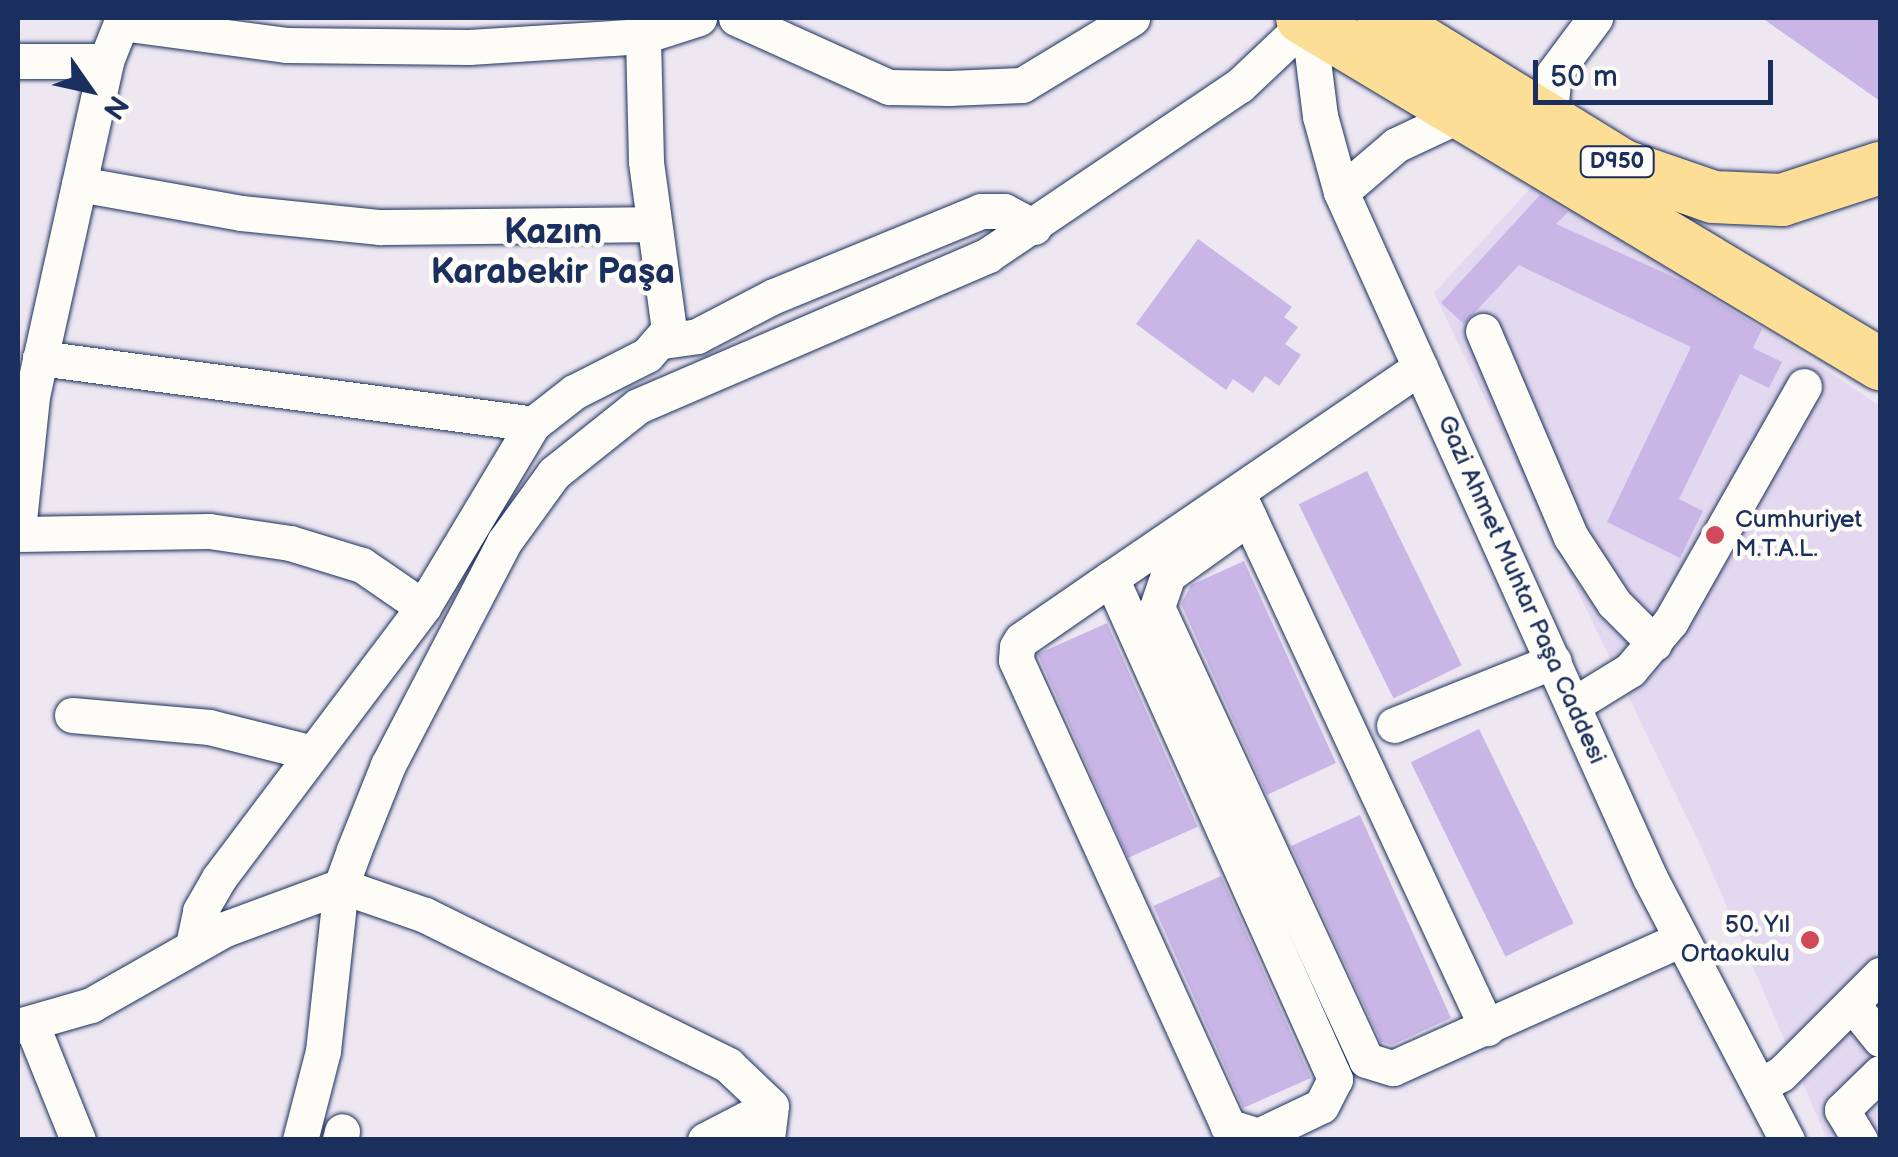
<!DOCTYPE html>
<meta charset="utf-8">
<style>
body{margin:0}
#map{position:relative;width:1898px;height:1157px;overflow:hidden;background:#ede7f2;font-family:"Balsamiq Sans",sans-serif}
div>[style]{position:absolute}
[style*='--x']{left:calc(var(--x)*1px);top:calc(var(--y)*1px);width:calc(var(--w)*1px);rotate:calc(var(--a)*1deg)}
.built>*{inset:0;background:#e2d8ef}
.building>*{inset:0;background:#c9b6e7;transform-origin:0 0}
.roads{filter:drop-shadow(0 0 2px #1b2f5e) drop-shadow(0 0 2px #1b2f5e)}
.minor>*{height:35px;margin:-17.5px;padding:0 17.5px;transform-origin:17.5px;border-radius:17.5px;background:#fdfcf7}
.highway>*{height:52px;margin:-26px;padding:0 26px;transform-origin:26px;border-radius:26px;background:#fdde96}
.dots>*{width:28px;height:28px;translate:-50% -50%;box-sizing:border-box;border:5px solid #fdfcf7;border-radius:50%}
span{translate:-50% -50%;white-space:nowrap;text-align:center;line-height:1.15;-webkit-text-stroke:9px #fdfcf7;paint-order:stroke}
.shield-label span{padding:2px 8px;background:#fdfcf7;border:2px solid;border-radius:8px;-webkit-text-stroke-width:0}
.shield-label{font-size:22px;color:#1b2f5e;font-weight:700}
.poi-label{font-size:25px;color:#1b2f5e}
.left{translate:0 -50%;text-align:left}
.right{translate:-100% -50%;text-align:right}
.street-label{font-size:25px;color:#1b2f5e}
.district-label{font-size:35px;color:#1b2f5e;font-weight:700}
.frame{position:absolute;inset:0;border:20px solid #1b2f5e;pointer-events:none}
.north{position:absolute;left:40px;top:40px;width:100px;height:100px;-webkit-text-stroke:8px #fdfcf7;paint-order:stroke;rotate:124deg;font-size:28px;font-weight:700;line-height:40px;text-align:center;color:#1b2f5e}
.north::after{content:'';display:block;margin:auto;width:35px;height:45px;background:#1b2f5e;clip-path:polygon(50% 0,100% 100%,50% 72%,0 100%)}
.scale{position:absolute;left:1533px;top:60px;width:240px;height:45px;box-sizing:border-box;border:5px solid #1b2f5e;border-top:0;padding-left:12px;font-size:30px;line-height:35px;white-space:nowrap;color:#1b2f5e;-webkit-text-stroke:8px #fdfcf7;paint-order:stroke}
</style>
<div id="map">
<div class="built">
<i style="clip-path:polygon(1540px 178px,1880px 406px,1880px 1139px,1827px 1139px,1703px 851px,1434px 293px)"></i>
</div>
<div class="building">
<i style="clip-path:polygon(1762px 18px,1880px 18px,1880px 101px)"></i>
<i style="clip-path:polygon(1540px 195px,1568px 212px,1556px 224px,1687px 283px,1762px 329px,1753px 348px,1782px 362px,1769px 388px,1740px 374px,1679px 499px,1703px 511px,1680px 558px,1607px 522px,1691px 347px,1519px 265px,1464px 324px,1441px 303px)"></i>
<i style="clip-path:polygon(1198px 239px,1292px 307px,1284px 317px,1298px 327px,1285px 344px,1301px 355px,1279px 386px,1265px 376px,1253px 393px,1233px 379px,1226px 390px,1136px 324px)"></i>
<i style="left:1367px;top:471px;width:216px;height:76px;rotate:64deg"></i>
<i style="clip-path:polygon(1244px 561px,1336px 763px,1267px 795px,1181px 604px,1191px 585px)"></i>
<i style="left:1107px;top:623px;width:223px;height:76px;rotate:66deg"></i>
<i style="left:1479px;top:729px;width:216px;height:76px;rotate:64deg"></i>
<i style="clip-path:polygon(1360px 815px,1451px 1018px,1392px 1045px,1381px 1042px,1291px 846px)"></i>
<i style="left:1221px;top:876px;width:221px;height:74px;rotate:66deg"></i>
</div>
<div class="roads">
<div class="minor">
<i style="--x:736;--y:18;--w:168;--a:24.3"></i>
<i style="--x:889;--y:87;--w:60;--a:1"></i>
<i style="--x:949;--y:88;--w:73;--a:-2.4"></i>
<i style="--x:1022;--y:85;--w:129;--a:-31.3"></i>
<i style="--x:1308;--y:21;--w:96;--a:82.8"></i>
<i style="--x:1320;--y:116;--w:79;--a:74.6"></i>
<i style="--x:1341;--y:192;--w:752;--a:65.75"></i>
<i style="--x:1650;--y:878;--w:296;--a:62.4"></i>
<i style="--x:121;--y:23;--w:166;--a:7.6"></i>
<i style="--x:286;--y:45;--w:183;--a:0.6"></i>
<i style="--x:469;--y:47;--w:174;--a:-3.6"></i>
<i style="--x:643;--y:36;--w:59;--a:-17.8"></i>
<i style="--x:18;--y:61;--w:88;--a:0"></i>
<i style="--x:1549;--y:122;--w:49;--a:-84.2"></i>
<i style="--x:1554;--y:73;--w:69;--a:-53.3"></i>
<i style="--x:79;--y:184;--w:165;--a:10.1"></i>
<i style="--x:241;--y:213;--w:140;--a:5.8"></i>
<i style="--x:380;--y:227;--w:271;--a:-0.6"></i>
<i style="--x:1341;--y:192;--w:72;--a:-40.5"></i>
<i style="--x:1396;--y:145;--w:75;--a:-25.2"></i>
<i style="--x:1483;--y:331;--w:224;--a:66.9"></i>
<i style="--x:1571;--y:537;--w:79;--a:56.9"></i>
<i style="--x:1614;--y:603;--w:57;--a:45"></i>
<i style="--x:663;--y:341;--w:34;--a:-8"></i>
<i style="--x:697;--y:336;--w:87;--a:-27.5"></i>
<i style="--x:774;--y:296;--w:224;--a:-22.3"></i>
<i style="--x:981;--y:211;--w:23;--a:0"></i>
<i style="--x:1004;--y:211;--w:34;--a:28"></i>
<i style="--x:40;--y:358;--w:497;--a:7.6"></i>
<i style="--x:1240;--y:498;--w:585;--a:65.01"></i>
<i style="--x:1249;--y:517;--w:100;--a:144.4"></i>
<i style="--x:1168;--y:575;--w:34;--a:109"></i>
<i style="--x:1157;--y:607;--w:499;--a:65.2"></i>
<i style="--x:1366;--y:1060;--w:28;--a:17"></i>
<i style="--x:1393;--y:1068;--w:316;--a:-24.1"></i>
<i style="--x:18;--y:530;--w:135;--a:-84"></i>
<i style="--x:32;--y:396;--w:343;--a:-77.5"></i>
<i style="--x:106;--y:61;--w:46;--a:-68.4"></i>
<i style="--x:18;--y:534;--w:191;--a:-0.9"></i>
<i style="--x:209;--y:531;--w:82;--a:8.4"></i>
<i style="--x:290;--y:543;--w:75;--a:17"></i>
<i style="--x:362;--y:565;--w:74;--a:34.5"></i>
<i style="--x:1111;--y:578;--w:549;--a:65.91"></i>
<i style="--x:1335;--y:1079;--w:30;--a:117"></i>
<i style="--x:1321;--y:1106;--w:70;--a:154.5"></i>
<i style="--x:1258;--y:1136;--w:32;--a:-162"></i>
<i style="--x:1228;--y:1126;--w:512;--a:-114.46"></i>
<i style="--x:1016;--y:660;--w:13;--a:-86"></i>
<i style="--x:1017;--y:647;--w:8;--a:-60"></i>
<i style="--x:1021;--y:640;--w:109;--a:-34.6"></i>
<i style="--x:1111;--y:578;--w:374;--a:-34.3"></i>
<i style="--x:1573;--y:705;--w:67;--a:-31.6"></i>
<i style="--x:1630;--y:670;--w:64;--a:-50.1"></i>
<i style="--x:1671;--y:621;--w:270;--a:-60.5"></i>
<i style="--x:72;--y:715;--w:138;--a:5"></i>
<i style="--x:209;--y:727;--w:103;--a:14"></i>
<i style="--x:1394;--y:725;--w:172;--a:-21.8"></i>
<i style="--x:193;--y:945;--w:35;--a:-78"></i>
<i style="--x:200;--y:911;--w:38;--a:-60"></i>
<i style="--x:219;--y:878;--w:339;--a:-53"></i>
<i style="--x:423;--y:607;--w:214;--a:-59"></i>
<i style="--x:533;--y:424;--w:52;--a:-38"></i>
<i style="--x:574;--y:392;--w:82;--a:-26.9"></i>
<i style="--x:647;--y:355;--w:33;--a:-49"></i>
<i style="--x:669;--y:330;--w:171;--a:-97.8"></i>
<i style="--x:646;--y:161;--w:125;--a:-91.4"></i>
<i style="--x:1852;--y:1004;--w:45;--a:51.3"></i>
<i style="--x:31;--y:1023;--w:126;--a:68.1"></i>
<i style="--x:18;--y:1026;--w:76;--a:-16"></i>
<i style="--x:91;--y:1005;--w:154;--a:-29.6"></i>
<i style="--x:225;--y:929;--w:124;--a:-20.3"></i>
<i style="--x:341;--y:886;--w:89;--a:19"></i>
<i style="--x:425;--y:915;--w:338;--a:26.3"></i>
<i style="--x:728;--y:1065;--w:59;--a:43.6"></i>
<i style="--x:771;--y:1106;--w:34;--a:97"></i>
<i style="--x:1759;--y:1086;--w:25;--a:-29"></i>
<i style="--x:1781;--y:1074;--w:140;--a:-45"></i>
<i style="--x:300;--y:1140;--w:92;--a:-75.5"></i>
<i style="--x:323;--y:1051;--w:166;--a:-83.8"></i>
<i style="--x:341;--y:886;--w:38;--a:-70"></i>
<i style="--x:354;--y:850;--w:92;--a:-68.2"></i>
<i style="--x:388;--y:765;--w:251;--a:-62.5"></i>
<i style="--x:504;--y:542;--w:85;--a:-54.1"></i>
<i style="--x:554;--y:473;--w:107;--a:-38.6"></i>
<i style="--x:638;--y:406;--w:381;--a:-23.3"></i>
<i style="--x:988;--y:255;--w:303;--a:-34"></i>
<i style="--x:1239;--y:86;--w:95;--a:-43.3"></i>
<i style="--x:340;--y:1140;--w:9;--a:-77"></i>
<i style="--x:705;--y:1140;--w:74;--a:-27.3"></i>
<i style="--x:1860;--y:1140;--w:35;--a:-121"></i>
<i style="--x:1842;--y:1110;--w:53;--a:-44.2"></i>
</div>
<div class="highway">
<i style="--x:1302;--y:18;--w:674;--a:30.91"></i>
<i style="--x:1383;--y:18;--w:283;--a:31.6"></i>
<i style="--x:1624;--y:166;--w:94;--a:19.2"></i>
<i style="--x:1713;--y:197;--w:69;--a:2.5"></i>
<i style="--x:1782;--y:200;--w:103;--a:-18.1"></i>
</div>
</div>
<div class="dots">
<i style="left:1715px;top:535px;background:#d1495b"></i>
<i style="left:1810px;top:940px;background:#d1495b"></i>
</div>
<div class="shield-label">
<span style="left:1617px;top:162px">D950</span>
</div>
<div class="poi-label">
<span class="left" style="left:1735px;top:535px">Cumhuriyet<br>M.T.A.L.</span>
<span class="right" style="left:1790px;top:940px">50. Yıl<br>Ortaokulu</span>
</div>
<div class="street-label">
<span style="left:1521px;top:590px;rotate:66deg">Gazi Ahmet Muhtar Paşa Caddesi</span>
</div>
<div class="district-label">
<span style="left:553px;top:253px">Kazım<br>Karabekir Paşa</span>
</div>
<div class="frame"></div>
<div class="north">N</div>
<div class="scale">50 m</div>
</div>
